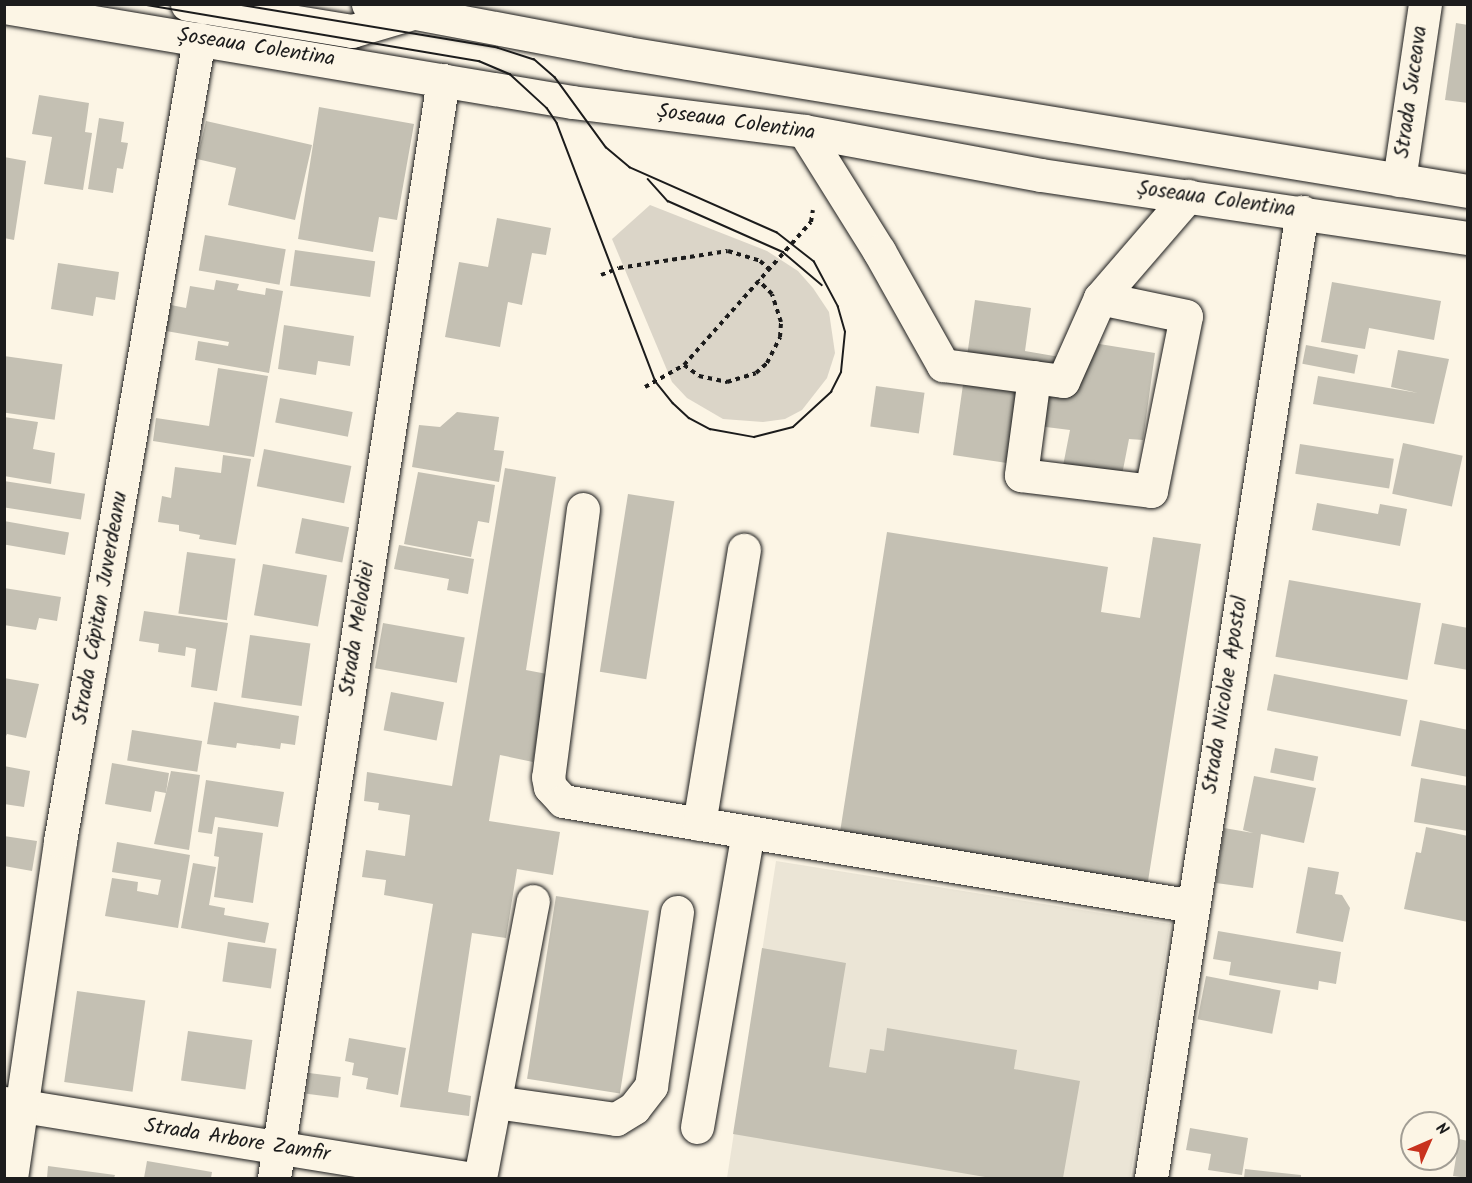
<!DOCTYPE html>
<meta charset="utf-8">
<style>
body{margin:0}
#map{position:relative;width:1472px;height:1183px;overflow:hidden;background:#fcf5e5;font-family:Kalam,sans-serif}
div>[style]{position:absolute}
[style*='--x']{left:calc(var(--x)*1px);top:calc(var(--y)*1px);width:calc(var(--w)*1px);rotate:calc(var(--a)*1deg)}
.built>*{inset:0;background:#ebe5d6}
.green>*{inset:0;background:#dbd5c8}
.building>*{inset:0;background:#c4c0b3;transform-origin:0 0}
.path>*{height:4px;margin-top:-2px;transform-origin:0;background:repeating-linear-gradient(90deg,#1c1c1c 0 4.5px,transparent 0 9px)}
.roads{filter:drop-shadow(0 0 2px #1c1c1c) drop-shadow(0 0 2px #1c1c1c)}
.minor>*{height:33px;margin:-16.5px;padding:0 16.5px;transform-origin:16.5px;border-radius:16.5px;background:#fcf5e5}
.major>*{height:33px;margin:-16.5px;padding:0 16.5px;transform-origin:16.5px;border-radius:16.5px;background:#fcf5e5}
.tram>*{height:1.5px;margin:-0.75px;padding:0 0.75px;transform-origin:0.75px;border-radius:0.75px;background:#1c1c1c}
span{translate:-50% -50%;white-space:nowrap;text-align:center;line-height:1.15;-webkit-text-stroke:4.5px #fcf5e5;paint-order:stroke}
.street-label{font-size:21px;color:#1c1c1c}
.frame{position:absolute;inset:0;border:6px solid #1c1c1c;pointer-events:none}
.north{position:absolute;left:1400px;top:1111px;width:60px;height:60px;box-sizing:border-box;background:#fcf5e5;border:2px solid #a29e95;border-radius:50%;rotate:45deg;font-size:16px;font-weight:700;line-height:24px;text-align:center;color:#1c1c1c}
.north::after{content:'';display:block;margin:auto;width:21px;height:27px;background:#c8321e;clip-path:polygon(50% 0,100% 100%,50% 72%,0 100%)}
</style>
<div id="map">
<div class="built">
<i style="clip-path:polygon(776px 861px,1170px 924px,1130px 1178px,727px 1178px)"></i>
</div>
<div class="green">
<i style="clip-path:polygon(650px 205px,767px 251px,798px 271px,813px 288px,829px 312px,835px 353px,827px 378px,802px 410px,785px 419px,763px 422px,723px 419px,687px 398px,672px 382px,612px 239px)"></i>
</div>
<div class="building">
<i style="clip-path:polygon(1456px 23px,1468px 25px,1468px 103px,1445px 100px)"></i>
<i style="clip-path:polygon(39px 95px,89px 103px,85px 132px,92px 133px,83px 190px,44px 184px,52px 137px,32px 134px)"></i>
<i style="clip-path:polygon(319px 107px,414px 124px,397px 220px,379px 217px,373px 252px,298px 239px)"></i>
<i style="clip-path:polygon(99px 118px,124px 122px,121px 142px,128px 143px,123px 169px,117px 168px,113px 193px,88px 189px)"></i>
<i style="clip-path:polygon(206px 121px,312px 145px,295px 220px,228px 205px,236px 168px,197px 159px)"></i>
<i style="clip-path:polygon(4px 157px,26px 161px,14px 240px,4px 238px)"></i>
<i style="clip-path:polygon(497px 218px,551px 228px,546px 255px,532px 253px,522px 305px,508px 302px,500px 347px,445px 337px,459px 262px,488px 267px)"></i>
<i style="left:205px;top:235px;width:82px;height:36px;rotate:10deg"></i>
<i style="left:295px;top:250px;width:81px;height:36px;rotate:8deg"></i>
<i style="clip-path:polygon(58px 263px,119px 272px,115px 300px,96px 297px,93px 316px,51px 309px)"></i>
<i style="clip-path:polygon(216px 280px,239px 284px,237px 290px,265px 295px,266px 288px,283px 291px,269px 373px,195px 360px,198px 341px,228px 346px,229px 342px,166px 331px,171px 305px,186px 308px,190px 286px,214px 290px)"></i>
<i style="clip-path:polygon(1332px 282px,1441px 301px,1434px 340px,1369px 328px,1365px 349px,1321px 342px)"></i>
<i style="clip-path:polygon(975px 300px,1031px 308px,1025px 351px,1083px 361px,1087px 342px,1155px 353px,1143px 440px,1129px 439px,1122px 475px,1063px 466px,1070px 430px,1013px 423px,1007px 463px,953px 455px)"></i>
<i style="clip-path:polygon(284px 325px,354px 336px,350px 366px,318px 361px,316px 375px,278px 369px)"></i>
<i style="left:1306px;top:345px;width:53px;height:19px;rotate:11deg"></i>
<i style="clip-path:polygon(1398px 350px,1449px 359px,1434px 424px,1313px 404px,1318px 376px,1418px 393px,1391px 387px)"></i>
<i style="left:4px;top:356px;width:59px;height:56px;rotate:8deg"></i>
<i style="clip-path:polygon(218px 368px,268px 376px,254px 457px,153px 441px,156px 418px,209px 426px)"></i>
<i style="left:876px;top:386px;width:49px;height:41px;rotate:8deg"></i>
<i style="left:280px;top:398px;width:74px;height:25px;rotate:11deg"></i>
<i style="clip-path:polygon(457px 412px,499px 417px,494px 450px,504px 451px,499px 482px,412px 467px,419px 425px,440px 427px)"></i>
<i style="clip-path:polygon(4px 417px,38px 422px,33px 449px,55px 453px,51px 484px,4px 476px)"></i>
<i style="left:1403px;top:443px;width:61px;height:52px;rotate:12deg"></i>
<i style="left:1300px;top:444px;width:95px;height:30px;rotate:9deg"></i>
<i style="left:264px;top:449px;width:89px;height:38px;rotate:11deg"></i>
<i style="clip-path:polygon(223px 455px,251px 459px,236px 545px,199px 539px,200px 535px,179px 531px,179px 525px,158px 522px,162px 496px,171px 498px,175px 467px,221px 473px)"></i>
<i style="clip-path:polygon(505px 468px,556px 477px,526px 670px,547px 674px,533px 762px,500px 755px,489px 821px,560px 832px,553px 875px,517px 869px,506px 938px,472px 933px,448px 1092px,471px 1096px,469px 1116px,400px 1107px,433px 904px,384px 895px,386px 880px,362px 877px,366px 850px,405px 856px,410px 815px,378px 810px,379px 803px,364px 801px,367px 772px,452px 786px)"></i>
<i style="clip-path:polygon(418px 472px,495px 485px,489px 523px,478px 521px,471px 557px,404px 544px)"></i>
<i style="left:4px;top:481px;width:82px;height:26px;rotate:9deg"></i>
<i style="left:628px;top:494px;width:47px;height:180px;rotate:9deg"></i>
<i style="clip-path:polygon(1317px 503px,1378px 514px,1380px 504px,1407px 509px,1400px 546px,1312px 530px)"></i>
<i style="left:302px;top:518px;width:48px;height:36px;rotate:11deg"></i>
<i style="left:4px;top:521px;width:66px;height:23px;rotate:10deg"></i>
<i style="clip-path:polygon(887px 532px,1108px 567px,1101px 612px,1140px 618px,1153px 537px,1201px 544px,1146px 894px,838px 845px)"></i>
<i style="clip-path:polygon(399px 545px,474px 559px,468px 594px,447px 590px,449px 579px,394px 569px)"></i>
<i style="left:187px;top:552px;width:49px;height:62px;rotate:8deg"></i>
<i style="left:263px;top:564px;width:65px;height:52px;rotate:10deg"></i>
<i style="left:1289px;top:580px;width:134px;height:78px;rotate:10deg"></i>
<i style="clip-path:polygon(4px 588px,61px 597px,57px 621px,39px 618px,36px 630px,4px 625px)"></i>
<i style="clip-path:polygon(144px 611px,228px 623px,217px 691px,191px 687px,196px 649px,186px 647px,185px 656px,158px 652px,159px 644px,139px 641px)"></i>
<i style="left:383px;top:623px;width:83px;height:46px;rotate:10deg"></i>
<i style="clip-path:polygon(1442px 623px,1468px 628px,1468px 670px,1434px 664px)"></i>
<i style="left:250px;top:635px;width:61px;height:63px;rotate:8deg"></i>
<i style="left:1274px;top:674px;width:136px;height:37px;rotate:11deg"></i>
<i style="clip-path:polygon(4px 678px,39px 684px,26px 738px,7px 734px,4px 740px)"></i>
<i style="left:391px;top:692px;width:54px;height:39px;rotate:11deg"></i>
<i style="clip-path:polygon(214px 702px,299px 716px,295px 745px,281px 743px,280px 749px,237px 743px,236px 748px,207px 744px)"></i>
<i style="clip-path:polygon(1420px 720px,1468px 730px,1468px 777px,1411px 766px)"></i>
<i style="left:132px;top:730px;width:71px;height:31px;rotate:9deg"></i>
<i style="left:1275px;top:748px;width:44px;height:25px;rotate:11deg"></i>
<i style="clip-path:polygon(112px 763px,169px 773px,166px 793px,155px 791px,151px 812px,105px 804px)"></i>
<i style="clip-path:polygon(4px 766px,30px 771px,24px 807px,4px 804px)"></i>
<i style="clip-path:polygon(171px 771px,200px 775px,189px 850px,154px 844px)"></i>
<i style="clip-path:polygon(1254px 776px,1316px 788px,1304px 843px,1261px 834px,1253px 888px,1216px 883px,1224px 828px,1253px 833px,1243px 830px)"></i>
<i style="clip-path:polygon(1421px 778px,1468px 786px,1468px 831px,1414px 822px)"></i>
<i style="clip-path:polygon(206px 780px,284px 792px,278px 827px,215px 817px,212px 834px,198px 832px)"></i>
<i style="clip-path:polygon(218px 827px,263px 833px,253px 903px,214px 897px,219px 857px,214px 856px)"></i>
<i style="clip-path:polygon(1426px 827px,1468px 836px,1468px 922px,1404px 909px,1416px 852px,1421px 853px)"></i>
<i style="clip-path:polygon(4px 836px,37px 841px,32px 871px,4px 866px)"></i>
<i style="clip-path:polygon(117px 842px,190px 855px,178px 928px,105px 916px,112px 878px,138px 882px,137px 891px,158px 895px,161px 880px,112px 872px)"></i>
<i style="clip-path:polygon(193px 863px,216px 867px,209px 905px,225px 908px,224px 915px,269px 923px,265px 943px,181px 928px)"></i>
<i style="clip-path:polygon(1308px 867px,1339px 872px,1335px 894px,1342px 895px,1350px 908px,1343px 942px,1296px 933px)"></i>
<i style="left:556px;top:896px;width:94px;height:185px;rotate:9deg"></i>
<i style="clip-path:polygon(1218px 931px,1341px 952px,1336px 984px,1319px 981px,1318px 990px,1229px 975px,1231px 962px,1213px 959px)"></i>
<i style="left:228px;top:942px;width:49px;height:40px;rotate:8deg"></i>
<i style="clip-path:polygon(762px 948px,846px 963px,829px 1067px,866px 1073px,870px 1049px,884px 1051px,887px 1028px,1017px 1050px,1014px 1069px,1080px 1081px,1063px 1178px,991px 1178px,733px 1134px)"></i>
<i style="left:1206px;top:976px;width:76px;height:44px;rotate:11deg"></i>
<i style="left:77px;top:991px;width:69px;height:92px;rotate:8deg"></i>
<i style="left:188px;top:1031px;width:65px;height:50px;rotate:8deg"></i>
<i style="clip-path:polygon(349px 1038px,406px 1048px,398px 1095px,366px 1089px,368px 1078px,352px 1075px,354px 1063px,345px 1061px)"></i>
<i style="left:309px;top:1073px;width:32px;height:21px;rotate:7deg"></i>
<i style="clip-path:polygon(1190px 1128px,1248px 1138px,1242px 1175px,1208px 1170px,1211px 1154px,1186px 1150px)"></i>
<i style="clip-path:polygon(1459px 1139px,1468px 1141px,1468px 1178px,1453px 1176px)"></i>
<i style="clip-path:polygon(147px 1161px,212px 1172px,211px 1178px,144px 1178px)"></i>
<i style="clip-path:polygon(48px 1166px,115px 1175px,114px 1178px,47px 1178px)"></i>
<i style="clip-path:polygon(1245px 1169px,1301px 1175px,1301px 1178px,1244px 1178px)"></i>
</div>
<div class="path">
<i style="--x:601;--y:275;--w:19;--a:-21"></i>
<i style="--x:619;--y:268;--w:110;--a:-8.9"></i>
<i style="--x:728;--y:251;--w:34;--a:17"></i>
<i style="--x:760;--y:261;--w:11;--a:41"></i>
<i style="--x:684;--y:365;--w:19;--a:36"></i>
<i style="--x:699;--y:376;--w:29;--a:12"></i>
<i style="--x:727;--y:382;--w:30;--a:-17"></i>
<i style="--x:756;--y:373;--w:15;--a:-42"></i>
<i style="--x:767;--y:363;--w:29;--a:-63"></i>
<i style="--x:780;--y:337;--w:15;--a:-86"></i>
<i style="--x:781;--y:322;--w:29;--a:-108"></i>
<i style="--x:772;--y:294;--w:20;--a:-135"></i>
<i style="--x:645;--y:387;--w:45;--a:-29.4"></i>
<i style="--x:684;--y:365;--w:191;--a:-48.4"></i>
<i style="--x:811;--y:222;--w:12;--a:-81"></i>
</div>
<div class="roads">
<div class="minor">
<i style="--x:187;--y:4;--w:167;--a:9.3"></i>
<i style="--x:352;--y:31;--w:67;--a:-16.5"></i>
<i style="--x:804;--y:131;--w:142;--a:58"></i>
<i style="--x:879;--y:251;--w:131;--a:60.7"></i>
<i style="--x:943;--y:365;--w:121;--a:7.6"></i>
<i style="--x:1063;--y:381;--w:91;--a:-66"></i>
<i style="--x:1100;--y:298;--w:135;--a:-49.2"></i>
<i style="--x:1399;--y:180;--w:178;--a:-81.6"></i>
<i style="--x:1034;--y:377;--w:99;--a:97.6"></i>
<i style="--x:1021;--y:475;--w:131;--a:7"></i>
<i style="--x:1151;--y:491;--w:178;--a:-78.7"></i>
<i style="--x:1186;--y:316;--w:88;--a:-168.2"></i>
<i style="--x:583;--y:509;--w:270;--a:97.4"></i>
<i style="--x:548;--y:777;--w:10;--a:79"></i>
<i style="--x:550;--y:787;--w:19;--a:47"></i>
<i style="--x:563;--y:801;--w:639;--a:9.46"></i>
<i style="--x:699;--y:824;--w:278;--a:-80.7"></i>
<i style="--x:495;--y:1102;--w:122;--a:8"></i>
<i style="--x:616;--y:1119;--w:21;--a:-31"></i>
<i style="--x:634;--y:1108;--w:28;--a:-52"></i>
<i style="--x:651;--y:1086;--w:176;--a:-81.5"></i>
<i style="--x:4;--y:1103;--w:471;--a:9.2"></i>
<i style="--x:697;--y:1127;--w:299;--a:-80.2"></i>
<i style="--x:11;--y:1178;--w:341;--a:-81.7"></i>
<i style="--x:60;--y:841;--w:814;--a:-80.17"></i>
<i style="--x:274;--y:1178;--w:1111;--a:-81.25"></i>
<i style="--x:480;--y:1178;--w:282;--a:-79.2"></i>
<i style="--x:1151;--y:1178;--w:978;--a:-81.12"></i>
</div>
<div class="major">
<i style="--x:368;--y:4;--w:264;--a:10.7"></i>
<i style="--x:627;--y:53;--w:852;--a:9.32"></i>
<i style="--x:4;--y:7;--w:576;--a:9.5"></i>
<i style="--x:572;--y:102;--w:234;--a:7.1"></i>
<i style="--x:804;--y:131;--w:241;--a:10.5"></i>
<i style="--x:1041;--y:175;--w:432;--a:8.4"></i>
</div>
</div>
<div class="tram">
<i style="--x:141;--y:4;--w:343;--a:9.6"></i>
<i style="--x:479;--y:61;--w:34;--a:23"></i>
<i style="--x:510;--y:74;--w:50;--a:42.6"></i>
<i style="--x:547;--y:108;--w:18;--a:56"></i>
<i style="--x:557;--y:123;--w:277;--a:69.1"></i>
<i style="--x:656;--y:382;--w:27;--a:51"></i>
<i style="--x:673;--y:403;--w:22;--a:43"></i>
<i style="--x:689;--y:418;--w:24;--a:28"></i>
<i style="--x:710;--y:429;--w:45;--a:10.3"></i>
<i style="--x:754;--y:437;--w:40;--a:-14.4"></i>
<i style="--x:793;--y:427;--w:52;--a:-42.6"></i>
<i style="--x:831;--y:392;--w:22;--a:-63"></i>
<i style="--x:841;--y:372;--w:40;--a:-84.3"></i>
<i style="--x:845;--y:332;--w:26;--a:-106"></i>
<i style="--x:838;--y:307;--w:51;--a:-118.1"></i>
<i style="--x:814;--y:262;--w:47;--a:-141.9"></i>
<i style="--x:777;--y:233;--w:161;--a:-156.1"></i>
<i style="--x:630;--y:168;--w:31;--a:-140"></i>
<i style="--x:606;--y:148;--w:87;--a:-126.1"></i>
<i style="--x:555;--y:78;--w:28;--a:-139"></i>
<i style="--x:534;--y:60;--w:38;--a:-162"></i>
<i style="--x:498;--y:48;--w:270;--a:-170.6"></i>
<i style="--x:648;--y:179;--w:30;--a:48"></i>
<i style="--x:668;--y:201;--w:126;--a:23.9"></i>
<i style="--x:783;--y:252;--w:51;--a:40.2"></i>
</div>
<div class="street-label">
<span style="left:256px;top:48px;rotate:9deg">Șoseaua Colentina</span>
<span style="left:1412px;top:92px;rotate:-82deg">Strada Suceava</span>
<span style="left:736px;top:123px;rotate:8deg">Șoseaua Colentina</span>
<span style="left:1216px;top:200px;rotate:8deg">Șoseaua Colentina</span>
<span style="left:101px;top:608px;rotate:-80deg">Strada Căpitan Juverdeanu</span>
<span style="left:358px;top:629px;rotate:-81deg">Strada Melodiei</span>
<span style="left:1226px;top:695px;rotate:-81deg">Strada Nicolae Apostol</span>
<span style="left:237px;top:1141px;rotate:9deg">Strada Arbore Zamfir</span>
</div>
<div class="frame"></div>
<div class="north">N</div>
</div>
